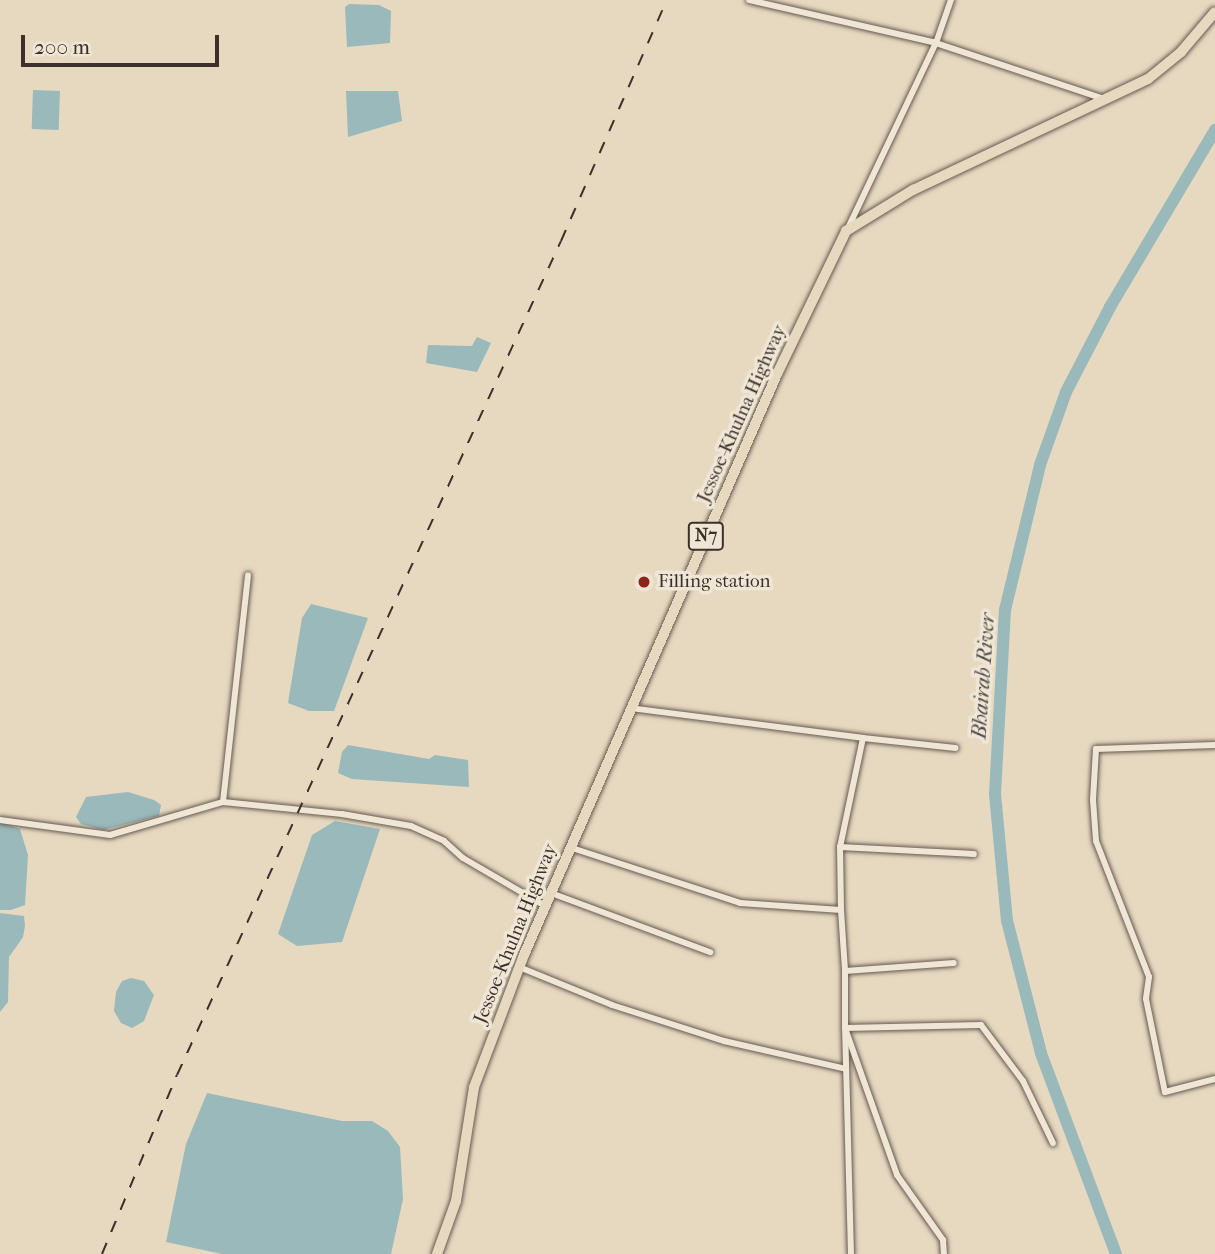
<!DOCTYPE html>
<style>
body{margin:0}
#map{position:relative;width:1215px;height:1254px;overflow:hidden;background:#e6d9c0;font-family:"IM FELL French Canon",serif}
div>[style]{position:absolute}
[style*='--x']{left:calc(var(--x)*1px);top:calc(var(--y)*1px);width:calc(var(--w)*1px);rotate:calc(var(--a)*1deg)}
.water>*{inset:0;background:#99b9bb;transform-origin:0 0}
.river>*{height:12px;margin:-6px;padding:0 6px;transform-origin:6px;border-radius:6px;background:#99b9bb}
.roads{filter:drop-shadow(0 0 2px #665a50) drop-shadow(0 0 2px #665a50)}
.minor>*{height:6px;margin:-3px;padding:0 3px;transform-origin:3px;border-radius:3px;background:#efe6d6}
.highway>*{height:10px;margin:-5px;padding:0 5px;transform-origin:5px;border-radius:5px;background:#e6d9c0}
.rail>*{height:2px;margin-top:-1px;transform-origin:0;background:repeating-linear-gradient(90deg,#3c302a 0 12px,transparent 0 24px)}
.dots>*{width:19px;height:19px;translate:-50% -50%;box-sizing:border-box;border:4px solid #efe6d6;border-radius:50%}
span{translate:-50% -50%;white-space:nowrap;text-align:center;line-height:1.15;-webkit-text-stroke:7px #efe6d6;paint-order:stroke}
.shield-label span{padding:2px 5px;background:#efe6d6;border:2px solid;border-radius:5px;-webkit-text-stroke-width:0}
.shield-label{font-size:18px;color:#3c302a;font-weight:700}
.street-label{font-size:19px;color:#3c302a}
.poi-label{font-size:19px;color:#3c302a}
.left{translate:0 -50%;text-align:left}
.water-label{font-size:21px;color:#4f4b47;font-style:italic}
.scale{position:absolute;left:21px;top:35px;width:198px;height:32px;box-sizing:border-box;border:4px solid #3c302a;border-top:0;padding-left:9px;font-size:21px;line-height:24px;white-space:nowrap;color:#3c302a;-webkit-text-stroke:5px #efe6d6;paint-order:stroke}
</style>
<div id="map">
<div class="water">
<i style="clip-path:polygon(349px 4px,379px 5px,391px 11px,390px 43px,347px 47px,345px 7px)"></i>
<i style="left:33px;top:90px;width:27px;height:39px;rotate:2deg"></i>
<i style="clip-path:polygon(346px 91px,398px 91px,402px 121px,348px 137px)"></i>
<i style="clip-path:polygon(477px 337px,491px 343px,477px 372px,426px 363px,428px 345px,472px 346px)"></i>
<i style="clip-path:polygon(311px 604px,368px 618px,334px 711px,309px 711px,288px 703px,302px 618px)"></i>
<i style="clip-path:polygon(348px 745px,429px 759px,435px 755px,468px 760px,469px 787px,352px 779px,338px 773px,342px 752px)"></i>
<i style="clip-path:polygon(128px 792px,154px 800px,161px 805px,159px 816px,103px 830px,81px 824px,76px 817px,86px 797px)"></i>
<i style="clip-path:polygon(335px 821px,380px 829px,342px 942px,297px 946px,278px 934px,312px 835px)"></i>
<i style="clip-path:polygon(0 822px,20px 829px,28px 855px,25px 905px,11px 910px,0 910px)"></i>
<i style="clip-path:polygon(0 913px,24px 916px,25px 926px,23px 937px,9px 957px,8px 1002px,0 1012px)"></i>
<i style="clip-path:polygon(131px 978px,144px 981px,154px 995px,144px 1021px,132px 1028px,121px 1023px,114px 1011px,116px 992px,122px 981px)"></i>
<i style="clip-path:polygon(207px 1093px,342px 1121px,372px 1121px,388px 1131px,400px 1147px,403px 1199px,391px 1254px,222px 1254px,166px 1242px,186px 1144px)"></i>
</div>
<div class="river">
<i style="--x:1116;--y:1254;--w:215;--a:-110.5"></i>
<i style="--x:1041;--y:1053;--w:136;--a:-104.4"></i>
<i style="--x:1007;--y:921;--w:128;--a:-95.4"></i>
<i style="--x:995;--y:794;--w:184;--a:-86.9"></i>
<i style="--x:1005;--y:610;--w:149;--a:-76.4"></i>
<i style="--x:1040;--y:465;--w:77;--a:-70.4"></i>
<i style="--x:1066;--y:392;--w:96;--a:-62.6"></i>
<i style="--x:1110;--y:307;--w:206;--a:-59.3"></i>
</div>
<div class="roads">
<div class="minor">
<i style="--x:749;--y:0;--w:192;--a:12.9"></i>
<i style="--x:936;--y:43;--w:177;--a:18.4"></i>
<i style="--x:848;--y:228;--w:205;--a:-64.6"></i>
<i style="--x:936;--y:43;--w:46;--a:-70.8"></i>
<i style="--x:630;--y:708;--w:235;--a:7.3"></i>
<i style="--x:863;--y:738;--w:111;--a:101.9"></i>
<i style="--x:863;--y:738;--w:93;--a:6.2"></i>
<i style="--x:1215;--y:745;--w:119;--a:178.1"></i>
<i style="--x:1096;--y:749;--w:51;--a:93.4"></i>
<i style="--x:1093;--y:800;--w:41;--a:85.8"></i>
<i style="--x:1096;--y:841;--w:146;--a:68.7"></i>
<i style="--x:1149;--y:977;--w:22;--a:98"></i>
<i style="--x:1146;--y:999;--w:95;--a:78.5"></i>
<i style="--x:1165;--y:1092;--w:52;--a:-14.6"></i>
<i style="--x:223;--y:802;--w:228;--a:-83.7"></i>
<i style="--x:0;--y:820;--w:111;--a:7.8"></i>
<i style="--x:110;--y:835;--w:118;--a:-16.3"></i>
<i style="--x:223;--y:802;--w:120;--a:5.8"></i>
<i style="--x:342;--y:814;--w:70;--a:9.9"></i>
<i style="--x:411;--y:826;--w:36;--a:24"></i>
<i style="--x:444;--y:841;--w:25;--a:42"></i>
<i style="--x:463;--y:858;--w:95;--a:30.3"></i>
<i style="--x:569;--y:847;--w:180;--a:18.1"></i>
<i style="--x:740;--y:903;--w:101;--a:4"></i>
<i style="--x:841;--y:910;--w:63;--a:-90.9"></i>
<i style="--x:840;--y:847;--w:134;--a:3"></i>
<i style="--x:551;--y:893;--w:170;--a:20.4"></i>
<i style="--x:841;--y:910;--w:61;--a:86.2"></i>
<i style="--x:845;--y:971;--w:109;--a:-4.2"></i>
<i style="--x:519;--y:967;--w:100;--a:22.2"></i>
<i style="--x:612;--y:1005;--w:118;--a:17.8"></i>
<i style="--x:724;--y:1041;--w:125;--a:12.9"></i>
<i style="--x:845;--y:971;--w:57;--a:90"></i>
<i style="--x:845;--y:1028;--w:136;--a:-1.3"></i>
<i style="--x:981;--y:1025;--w:70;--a:53.1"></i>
<i style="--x:1023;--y:1081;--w:69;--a:64.2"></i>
<i style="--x:851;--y:1254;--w:226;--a:-91.5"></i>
<i style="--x:845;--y:1028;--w:156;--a:70.5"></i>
<i style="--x:897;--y:1175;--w:80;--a:54.7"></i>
<i style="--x:943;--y:1240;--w:14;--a:86"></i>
</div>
<div class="highway">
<i style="--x:437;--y:1254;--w:56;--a:-70.3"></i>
<i style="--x:456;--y:1201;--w:115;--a:-81"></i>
<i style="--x:474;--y:1087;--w:141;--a:-69.3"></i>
<i style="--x:524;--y:955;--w:634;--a:-66.47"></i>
<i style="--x:777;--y:374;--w:159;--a:-64.2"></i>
<i style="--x:846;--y:231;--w:79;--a:-31.5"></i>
<i style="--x:913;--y:190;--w:260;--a:-25.3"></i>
<i style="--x:1148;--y:79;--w:43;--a:-39.3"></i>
<i style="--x:1181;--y:52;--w:52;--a:-49.6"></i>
</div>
</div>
<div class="rail">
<i style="--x:102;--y:1254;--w:194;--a:-67.3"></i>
<i style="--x:177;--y:1075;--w:918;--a:-65.28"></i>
<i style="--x:561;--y:241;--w:263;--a:-66.3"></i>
</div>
<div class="dots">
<i style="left:644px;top:582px;background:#8f2418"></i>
</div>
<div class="shield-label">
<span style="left:706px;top:536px">N7</span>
</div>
<div class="street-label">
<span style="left:742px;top:414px;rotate:-66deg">Jessoe-Khulna Highway</span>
<span style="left:516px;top:934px;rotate:-68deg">Jessoe-Khulna Highway</span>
</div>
<div class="poi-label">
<span class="left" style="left:658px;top:582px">Filling station</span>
</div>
<div class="water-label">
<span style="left:983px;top:676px;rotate:-86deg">Bhairab River</span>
</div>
<div class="scale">200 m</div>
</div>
